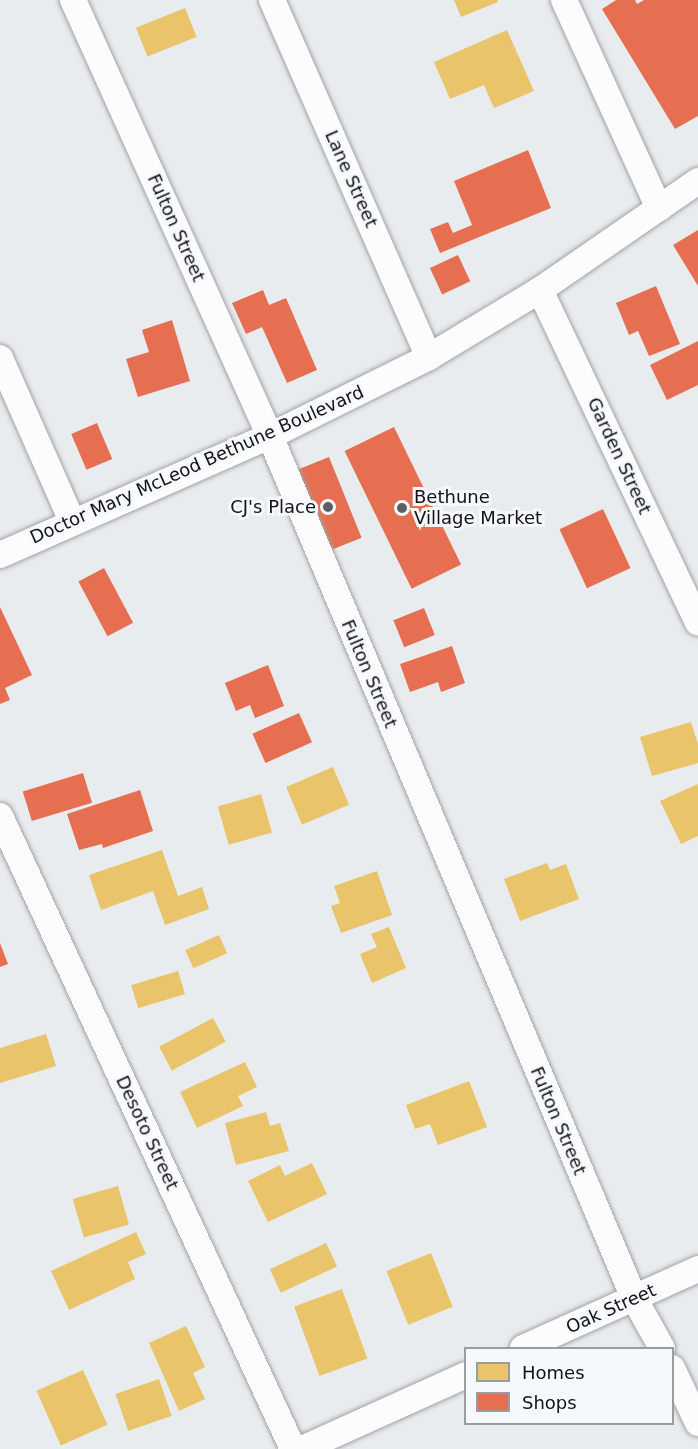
<!DOCTYPE html>
<style>
body{margin:0}
#map{position:relative;width:698px;height:1449px;overflow:hidden;background:#e9ecee;font-family:"DejaVu Sans",sans-serif}
div>[style]{position:absolute}
[style*='--x']{left:calc(var(--x)*1px);top:calc(var(--y)*1px);width:calc(var(--w)*1px);rotate:calc(var(--a)*1deg)}
.homes>*{inset:0;background:#e9c46a;transform-origin:0 0}
.shops>*{inset:0;background:#e76f51;transform-origin:0 0}
.roads{filter:drop-shadow(0 0 2px #a2a3a5) drop-shadow(0 0 2px #a2a3a5)}
.minor>*{height:26px;margin:-13px;padding:0 13px;transform-origin:13px;border-radius:13px;background:#fcfcfc}
.dots>*{width:16px;height:16px;translate:-50% -50%;box-sizing:border-box;border:3px solid #f5f9fc;border-radius:50%}
span{translate:-50% -50%;white-space:nowrap;text-align:center;line-height:1.15;-webkit-text-stroke:6px #f5f9fc;paint-order:stroke}
.street-label{font-size:18px;color:#121314}
.poi-label{font-size:18px;color:#121314}
.left{translate:0 -50%;text-align:left}
.right{translate:-100% -50%;text-align:right}
.legend{position:absolute;left:464px;top:1347px;width:210px;height:78px;box-sizing:border-box;background:#f5f9fc;border:2px solid #9a9d9f;margin:0;padding:8px 10px;list-style:none;font-size:18px;color:#121314}
.legend li{display:flex;align-items:center;gap:12px;height:30px}
.legend b{width:30px;border:2px solid #9a9d9f}
</style>
<div id="map">
<div class="homes">
<i style="clip-path:polygon(454px 0,497px 0,498px 2px,461px 17px)"></i>
<i style="left:185px;top:8px;width:31px;height:53px;rotate:68deg"></i>
<i style="clip-path:polygon(507px 30px,534px 91px,494px 108px,484px 85px,450px 99px,434px 62px)"></i>
<i style="clip-path:polygon(691px 722px,698px 744px,698px 763px,652px 776px,640px 737px)"></i>
<i style="left:333px;top:767px;width:41px;height:51px;rotate:67deg"></i>
<i style="clip-path:polygon(698px 784px,698px 836px,681px 844px,660px 801px)"></i>
<i style="left:261px;top:794px;width:40px;height:45px;rotate:74deg"></i>
<i style="clip-path:polygon(162px 850px,178px 896px,202px 887px,209px 909px,165px 925px,153px 891px,101px 910px,89px 875px)"></i>
<i style="clip-path:polygon(547px 863px,550px 870px,566px 864px,579px 899px,520px 921px,504px 879px)"></i>
<i style="clip-path:polygon(377px 871px,392px 915px,341px 933px,331px 906px,340px 903px,334px 886px)"></i>
<i style="clip-path:polygon(389px 927px,406px 968px,372px 983px,360px 954px,377px 947px,371px 934px)"></i>
<i style="left:219px;top:935px;width:20px;height:37px;rotate:66deg"></i>
<i style="left:178px;top:971px;width:24px;height:49px;rotate:73deg"></i>
<i style="left:213px;top:1018px;width:27px;height:61px;rotate:62deg"></i>
<i style="clip-path:polygon(46px 1034px,56px 1066px,0 1083px,0 1048px)"></i>
<i style="clip-path:polygon(245px 1062px,257px 1087px,238px 1096px,243px 1106px,197px 1128px,180px 1092px)"></i>
<i style="clip-path:polygon(469px 1081px,487px 1127px,438px 1145px,430px 1124px,415px 1129px,406px 1105px)"></i>
<i style="clip-path:polygon(266px 1112px,270px 1126px,280px 1123px,289px 1151px,236px 1165px,225px 1123px)"></i>
<i style="clip-path:polygon(312px 1163px,327px 1194px,268px 1222px,248px 1181px,280px 1165px,285px 1176px)"></i>
<i style="left:118px;top:1186px;width:40px;height:47px;rotate:74deg"></i>
<i style="clip-path:polygon(136px 1232px,146px 1254px,128px 1262px,135px 1279px,69px 1310px,51px 1271px)"></i>
<i style="left:326px;top:1243px;width:26px;height:62px;rotate:65deg"></i>
<i style="left:431px;top:1253px;width:58px;height:48px;rotate:68deg"></i>
<i style="left:342px;top:1289px;width:74px;height:51px;rotate:70deg"></i>
<i style="clip-path:polygon(186px 1326px,205px 1367px,193px 1373px,205px 1399px,179px 1411px,149px 1343px)"></i>
<i style="left:83px;top:1370px;width:60px;height:51px;rotate:66deg"></i>
<i style="left:159px;top:1379px;width:39px;height:46px;rotate:71deg"></i>
</div>
<div class="shops">
<i style="clip-path:polygon(616px 0,635px 0,637px 4px,644px 0,698px 0,698px 116px,675px 129px,602px 9px)"></i>
<i style="clip-path:polygon(528px 150px,551px 208px,440px 253px,430px 229px,448px 222px,453px 233px,472px 225px,454px 181px)"></i>
<i style="clip-path:polygon(698px 230px,698px 286px,673px 245px)"></i>
<i style="left:458px;top:255px;width:29px;height:31px;rotate:65deg"></i>
<i style="clip-path:polygon(656px 286px,680px 344px,649px 356px,638px 331px,629px 335px,616px 303px)"></i>
<i style="clip-path:polygon(263px 290px,269px 305px,286px 298px,317px 370px,287px 383px,262px 327px,246px 334px,232px 303px)"></i>
<i style="clip-path:polygon(172px 320px,190px 381px,138px 397px,126px 359px,149px 352px,142px 330px)"></i>
<i style="clip-path:polygon(698px 341px,698px 385px,667px 400px,650px 365px)"></i>
<i style="left:97px;top:423px;width:39px;height:28px;rotate:67deg"></i>
<i style="left:394px;top:427px;width:153px;height:55px;rotate:64deg"></i>
<i style="left:329px;top:457px;width:87px;height:41px;rotate:68deg"></i>
<i style="left:603px;top:509px;width:65px;height:48px;rotate:65deg"></i>
<i style="left:104px;top:568px;width:62px;height:29px;rotate:62deg"></i>
<i style="clip-path:polygon(0 607px,32px 675px,5px 688px,10px 700px,0 704px)"></i>
<i style="left:424px;top:608px;width:29px;height:33px;rotate:68deg"></i>
<i style="clip-path:polygon(452px 646px,465px 683px,441px 692px,438px 682px,410px 692px,400px 664px)"></i>
<i style="clip-path:polygon(268px 665px,284px 706px,255px 718px,250px 705px,236px 711px,225px 683px)"></i>
<i style="left:299px;top:713px;width:32px;height:51px;rotate:66deg"></i>
<i style="left:83px;top:773px;width:31px;height:63px;rotate:73deg"></i>
<i style="clip-path:polygon(140px 790px,153px 831px,103px 848px,102px 844px,79px 850px,67px 814px)"></i>
<i style="clip-path:polygon(0 943px,8px 964px,0 967px)"></i>
</div>
<div class="roads">
<div class="minor">
<i style="--x:73;--y:0;--w:478;--a:65.7"></i>
<i style="--x:270;--y:436;--w:936;--a:67.11"></i>
<i style="--x:634;--y:1298;--w:57;--a:60.8"></i>
<i style="--x:272;--y:0;--w:390;--a:66.3"></i>
<i style="--x:564;--y:0;--w:229;--a:65.5"></i>
<i style="--x:540;--y:290;--w:368;--a:64.6"></i>
<i style="--x:0;--y:358;--w:178;--a:66.2"></i>
<i style="--x:0;--y:555;--w:295;--a:-23.8"></i>
<i style="--x:270;--y:436;--w:178;--a:-26.4"></i>
<i style="--x:429;--y:357;--w:130;--a:-31.1"></i>
<i style="--x:540;--y:290;--w:192;--a:-34.6"></i>
<i style="--x:0;--y:816;--w:698;--a:65.16"></i>
<i style="--x:523;--y:1348;--w:192;--a:-24.3"></i>
<i style="--x:672;--y:1368;--w:61;--a:64.7"></i>
<i style="--x:302;--y:1449;--w:180;--a:-24.3"></i>
</div>
</div>
<div class="dots">
<i style="left:328px;top:507px;background:#5d5f60"></i>
<i style="left:402px;top:508px;background:#5d5f60"></i>
</div>
<div class="street-label">
<span style="left:351px;top:179px;rotate:66deg">Lane Street</span>
<span style="left:176px;top:228px;rotate:66deg">Fulton Street</span>
<span style="left:619px;top:456px;rotate:65deg">Garden Street</span>
<span style="left:197px;top:465px;rotate:-24deg">Doctor Mary McLeod Bethune Boulevard</span>
<span style="left:369px;top:674px;rotate:67deg">Fulton Street</span>
<span style="left:558px;top:1121px;rotate:67deg">Fulton Street</span>
<span style="left:147px;top:1133px;rotate:65deg">Desoto Street</span>
<span style="left:611px;top:1309px;rotate:-24deg">Oak Street</span>
</div>
<div class="poi-label">
<span class="left" style="left:414px;top:508px">Bethune<br>Village Market</span>
<span class="right" style="left:316px;top:507px">CJ's Place</span>
</div>
<ul class="legend">
<li><b style="height:16px;background:#e9c46a"></b>Homes</li>
<li><b style="height:16px;background:#e76f51"></b>Shops</li>
</ul>
</div>
